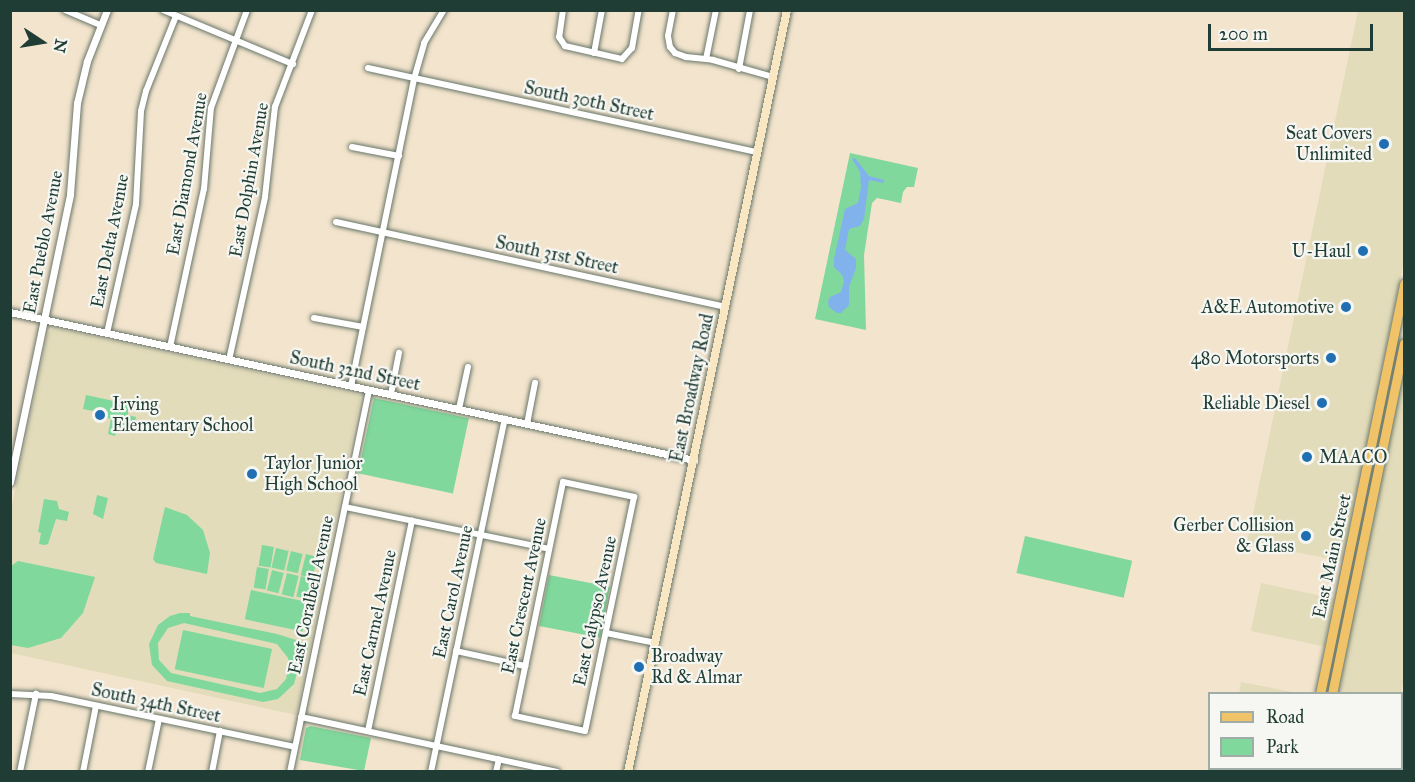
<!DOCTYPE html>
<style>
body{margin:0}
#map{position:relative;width:1415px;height:782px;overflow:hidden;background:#f3e4cd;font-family:"IM FELL Great Primer",serif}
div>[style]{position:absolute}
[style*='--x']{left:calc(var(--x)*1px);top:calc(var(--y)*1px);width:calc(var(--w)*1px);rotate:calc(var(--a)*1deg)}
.built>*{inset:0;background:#e2dcba;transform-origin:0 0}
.green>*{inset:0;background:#80d89c;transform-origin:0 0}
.water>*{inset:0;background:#81b2ec}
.roads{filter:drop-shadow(0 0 2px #69776a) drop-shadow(0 0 2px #69776a)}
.minor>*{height:6px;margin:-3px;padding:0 3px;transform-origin:3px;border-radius:3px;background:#fff}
.tertiary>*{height:7px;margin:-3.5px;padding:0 3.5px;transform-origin:3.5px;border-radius:3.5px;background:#fff}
.secondary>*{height:8px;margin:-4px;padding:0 4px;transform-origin:4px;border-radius:4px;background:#f9e7c3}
.primary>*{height:9px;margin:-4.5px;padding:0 4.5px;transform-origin:4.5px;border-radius:4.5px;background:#f1c369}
.dots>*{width:16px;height:16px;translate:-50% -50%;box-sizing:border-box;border:3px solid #f6f6f2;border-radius:50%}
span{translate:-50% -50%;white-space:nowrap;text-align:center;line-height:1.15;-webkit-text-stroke:4.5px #f6f6f2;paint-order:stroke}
.street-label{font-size:18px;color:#1f3d34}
.poi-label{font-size:18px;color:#1f3d34}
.right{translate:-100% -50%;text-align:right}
.left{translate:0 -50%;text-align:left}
.frame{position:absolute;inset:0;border:12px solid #1f3d34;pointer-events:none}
.legend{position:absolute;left:1208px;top:692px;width:195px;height:78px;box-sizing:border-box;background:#f6f6f2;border:2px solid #a0aca6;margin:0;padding:8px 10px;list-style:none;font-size:18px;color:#1f3d34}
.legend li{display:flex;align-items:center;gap:12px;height:30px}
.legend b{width:30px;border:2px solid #a0aca6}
.north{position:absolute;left:12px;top:12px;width:60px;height:60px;-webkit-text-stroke:4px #f6f6f2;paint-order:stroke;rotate:102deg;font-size:16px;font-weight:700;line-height:24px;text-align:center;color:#1f3d34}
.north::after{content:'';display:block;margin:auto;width:21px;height:27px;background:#1f3d34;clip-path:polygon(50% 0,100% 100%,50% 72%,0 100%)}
.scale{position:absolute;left:1208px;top:24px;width:165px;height:27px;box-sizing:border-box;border:3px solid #1f3d34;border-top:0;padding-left:8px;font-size:18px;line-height:21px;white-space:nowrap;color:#1f3d34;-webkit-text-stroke:4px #f6f6f2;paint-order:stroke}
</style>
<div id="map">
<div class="built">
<i style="clip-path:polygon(1358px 11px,1404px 11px,1404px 260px,1342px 561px,1247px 543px)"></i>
<i style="clip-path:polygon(54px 328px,361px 395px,296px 715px,11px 653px,11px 510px,48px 333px)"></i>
<i style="clip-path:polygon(1404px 364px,1404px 679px,1401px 693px,1337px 693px)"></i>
<i style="left:1261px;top:583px;width:75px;height:49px;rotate:12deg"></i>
<i style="clip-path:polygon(1241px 682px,1297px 693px,1239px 693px)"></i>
<i style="clip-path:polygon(1402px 700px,1404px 700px,1404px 759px,1402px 771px,1321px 771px,1322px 768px,1402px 768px)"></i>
<i style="clip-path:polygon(1223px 769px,1223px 768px,1299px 769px,1298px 772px,1223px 771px)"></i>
</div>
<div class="green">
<i style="clip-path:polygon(850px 153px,918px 168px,914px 187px,907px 187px,903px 192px,901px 203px,877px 198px,872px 203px,864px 255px,866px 330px,815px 319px)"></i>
<i style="clip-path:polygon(86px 395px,128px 404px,128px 415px,136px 417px,133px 431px,117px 428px,115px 436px,108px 434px,111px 419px,104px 417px,104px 413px,83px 409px)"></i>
<i style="left:374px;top:398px;width:97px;height:77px;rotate:12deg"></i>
<i style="clip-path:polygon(97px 495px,108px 498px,103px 519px,93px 514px)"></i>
<i style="clip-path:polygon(44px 499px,57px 501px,59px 509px,69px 512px,67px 521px,56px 519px,48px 544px,45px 545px,39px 544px,41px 533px,38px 532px)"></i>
<i style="clip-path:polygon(165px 507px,187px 515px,203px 530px,210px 553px,207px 574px,156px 563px,153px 559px)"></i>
<i style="left:1025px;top:536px;width:110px;height:38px;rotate:13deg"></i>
<i style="left:262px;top:545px;width:12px;height:21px;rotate:9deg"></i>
<i style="left:276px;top:548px;width:13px;height:20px;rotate:13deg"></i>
<i style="left:291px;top:551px;width:12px;height:20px;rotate:14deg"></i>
<i style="left:306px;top:554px;width:12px;height:22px;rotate:14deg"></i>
<i style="clip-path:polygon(18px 561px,95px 577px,83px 613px,61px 638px,28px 648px,11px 645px,11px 566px)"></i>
<i style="left:257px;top:567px;width:12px;height:21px;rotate:9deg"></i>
<i style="left:272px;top:570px;width:12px;height:21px;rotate:14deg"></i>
<i style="left:287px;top:573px;width:12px;height:22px;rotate:14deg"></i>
<i style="left:549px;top:575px;width:62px;height:52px;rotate:11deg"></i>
<i style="left:301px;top:576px;width:13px;height:21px;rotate:13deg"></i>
<i style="left:251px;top:590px;width:59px;height:30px;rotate:12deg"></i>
<i style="clip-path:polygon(evenodd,180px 613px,190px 613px,190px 616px,277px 634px,309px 644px,307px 651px,301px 649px,296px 653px,298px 669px,294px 684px,278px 699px,263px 702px,167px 681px,152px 665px,149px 644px,158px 625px,170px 616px,180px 613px,184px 623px,277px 644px,288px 658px,289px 666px,286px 679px,277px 689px,260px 693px,171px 673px,159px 660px,158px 643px,168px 628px,184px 623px)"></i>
<i style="left:183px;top:630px;width:91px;height:40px;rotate:12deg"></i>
<i style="clip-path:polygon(310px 726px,371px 738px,364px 771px,300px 760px,306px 728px)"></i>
</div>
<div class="water">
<i style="clip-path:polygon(855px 158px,869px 176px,884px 180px,884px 183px,869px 180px,864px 219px,860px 226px,849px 229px,845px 250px,856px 259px,856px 268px,849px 287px,849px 305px,841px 313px,837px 313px,829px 307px,828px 302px,830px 297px,841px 292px,844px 281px,842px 275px,834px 267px,834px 259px,845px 209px,858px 203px,861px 187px,860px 172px,852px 159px)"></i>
</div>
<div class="roads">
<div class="minor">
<i style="--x:65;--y:10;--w:39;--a:23"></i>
<i style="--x:163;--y:10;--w:141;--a:22.6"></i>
<i style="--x:563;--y:10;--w:27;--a:98"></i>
<i style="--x:559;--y:37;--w:11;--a:56"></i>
<i style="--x:565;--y:46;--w:58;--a:12.8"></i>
<i style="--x:622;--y:59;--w:15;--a:-48"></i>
<i style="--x:632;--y:48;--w:39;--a:-80"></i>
<i style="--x:673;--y:10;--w:26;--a:101"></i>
<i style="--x:668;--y:36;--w:11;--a:80"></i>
<i style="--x:670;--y:47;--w:8;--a:50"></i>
<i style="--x:675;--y:53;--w:12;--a:20"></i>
<i style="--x:686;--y:57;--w:27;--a:6"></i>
<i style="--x:713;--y:60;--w:62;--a:15.8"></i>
<i style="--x:594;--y:53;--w:44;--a:-79.5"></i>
<i style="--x:706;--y:59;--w:50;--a:-78.5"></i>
<i style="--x:368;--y:68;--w:398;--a:12.2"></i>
<i style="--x:739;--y:69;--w:60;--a:-79.4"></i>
<i style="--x:352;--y:147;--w:48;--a:10.8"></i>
<i style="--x:336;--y:222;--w:398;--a:12.3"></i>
<i style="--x:314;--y:318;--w:50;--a:10.4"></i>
<i style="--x:107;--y:333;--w:132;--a:-77.3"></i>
<i style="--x:136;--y:204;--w:93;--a:-86.9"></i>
<i style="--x:141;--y:111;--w:21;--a:-76"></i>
<i style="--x:146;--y:91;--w:81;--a:-68.2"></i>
<i style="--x:170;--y:347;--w:162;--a:-77.9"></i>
<i style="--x:204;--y:189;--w:81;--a:-85.1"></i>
<i style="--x:211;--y:108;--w:104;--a:-69.8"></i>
<i style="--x:229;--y:360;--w:167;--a:-77.5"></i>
<i style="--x:265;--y:197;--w:91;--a:-83.7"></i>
<i style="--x:275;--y:107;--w:104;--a:-69.1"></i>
<i style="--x:351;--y:386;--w:313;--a:-78.4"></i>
<i style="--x:414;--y:79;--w:37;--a:-74"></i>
<i style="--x:424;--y:43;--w:39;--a:-59"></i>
<i style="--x:391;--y:394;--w:42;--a:-79"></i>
<i style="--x:459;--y:409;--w:43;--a:-77.9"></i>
<i style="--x:527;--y:424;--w:42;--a:-79"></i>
<i style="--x:563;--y:482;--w:73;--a:11.9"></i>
<i style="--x:634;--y:497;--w:239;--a:101.8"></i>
<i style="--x:585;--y:731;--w:72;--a:-167.9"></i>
<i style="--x:515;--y:716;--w:239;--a:-78.4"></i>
<i style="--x:345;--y:507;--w:208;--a:11.6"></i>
<i style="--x:606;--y:633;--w:51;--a:11.3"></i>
<i style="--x:456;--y:651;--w:71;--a:12.3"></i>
<i style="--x:10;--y:694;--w:41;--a:2.8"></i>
<i style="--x:51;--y:696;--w:249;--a:11.8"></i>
<i style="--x:301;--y:717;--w:262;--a:12.1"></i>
<i style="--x:368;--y:731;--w:215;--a:-78.2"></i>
<i style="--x:20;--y:772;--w:80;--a:-78.4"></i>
<i style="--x:83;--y:772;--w:67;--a:-78.9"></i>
<i style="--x:148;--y:772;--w:54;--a:-78.3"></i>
<i style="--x:212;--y:772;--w:42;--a:-79"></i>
<i style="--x:290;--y:772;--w:390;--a:-78.3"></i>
<i style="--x:431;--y:772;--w:361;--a:-78.2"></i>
<i style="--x:496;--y:772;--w:13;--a:-77"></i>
</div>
<div class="tertiary">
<i style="--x:10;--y:312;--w:700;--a:12.21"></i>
<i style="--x:10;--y:482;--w:294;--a:-78.2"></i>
<i style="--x:70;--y:194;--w:91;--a:-85.6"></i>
<i style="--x:77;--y:103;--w:43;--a:-76.6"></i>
<i style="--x:87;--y:61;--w:55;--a:-68.6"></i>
</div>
<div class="secondary">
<i style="--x:628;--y:772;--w:778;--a:-78.21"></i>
</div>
<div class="primary">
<i style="--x:1320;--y:694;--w:419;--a:-78.4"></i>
<i style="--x:1332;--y:694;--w:358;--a:-78.4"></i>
<i style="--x:1304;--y:772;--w:4;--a:-90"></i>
<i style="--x:1315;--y:772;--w:4;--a:-76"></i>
</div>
</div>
<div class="dots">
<i style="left:1384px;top:144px;background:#1f6fb2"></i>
<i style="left:1363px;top:251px;background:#1f6fb2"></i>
<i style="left:1346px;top:307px;background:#1f6fb2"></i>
<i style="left:1331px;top:358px;background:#1f6fb2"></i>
<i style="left:1322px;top:403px;background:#1f6fb2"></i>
<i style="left:100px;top:415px;background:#1f6fb2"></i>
<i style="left:1307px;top:457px;background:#1f6fb2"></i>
<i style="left:252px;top:474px;background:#1f6fb2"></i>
<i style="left:1306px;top:536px;background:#1f6fb2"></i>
<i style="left:639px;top:667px;background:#1f6fb2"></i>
</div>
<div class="street-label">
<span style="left:589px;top:101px;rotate:12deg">South 30th Street</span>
<span style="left:187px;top:174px;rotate:-80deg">East Diamond Avenue</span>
<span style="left:249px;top:180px;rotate:-80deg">East Dolphin Avenue</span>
<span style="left:110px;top:241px;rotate:-79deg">East Delta Avenue</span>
<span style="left:43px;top:242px;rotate:-79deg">East Pueblo Avenue</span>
<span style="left:557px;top:255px;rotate:12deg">South 31st Street</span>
<span style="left:355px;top:371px;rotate:12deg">South 32nd Street</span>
<span style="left:692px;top:388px;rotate:-78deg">East Broadway Road</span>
<span style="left:1332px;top:556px;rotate:-78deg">East Main Street</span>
<span style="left:453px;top:592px;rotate:-78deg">East Carol Avenue</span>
<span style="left:311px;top:595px;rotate:-78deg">East Coralbell Avenue</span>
<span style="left:524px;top:596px;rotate:-78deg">East Crescent Avenue</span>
<span style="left:595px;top:611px;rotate:-78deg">East Calypso Avenue</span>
<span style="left:375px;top:623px;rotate:-78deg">East Carmel Avenue</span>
<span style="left:156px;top:703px;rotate:12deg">South 34th Street</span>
</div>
<div class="poi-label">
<span class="right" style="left:1372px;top:144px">Seat Covers<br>Unlimited</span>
<span class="right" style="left:1351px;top:251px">U-Haul</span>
<span class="right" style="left:1334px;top:307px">A&amp;E Automotive</span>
<span class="right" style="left:1319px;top:358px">480 Motorsports</span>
<span class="right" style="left:1310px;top:403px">Reliable Diesel</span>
<span class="left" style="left:112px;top:415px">Irving<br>Elementary School</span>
<span class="left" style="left:1319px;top:457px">MAACO</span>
<span class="left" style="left:264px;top:474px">Taylor Junior<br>High School</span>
<span class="right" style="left:1294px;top:536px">Gerber Collision<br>&amp; Glass</span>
<span class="left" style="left:651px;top:667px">Broadway<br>Rd &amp; Almar</span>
</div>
<div class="frame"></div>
<ul class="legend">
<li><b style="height:8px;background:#f1c369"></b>Road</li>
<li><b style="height:16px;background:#80d89c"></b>Park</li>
</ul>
<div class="north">N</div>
<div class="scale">200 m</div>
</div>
